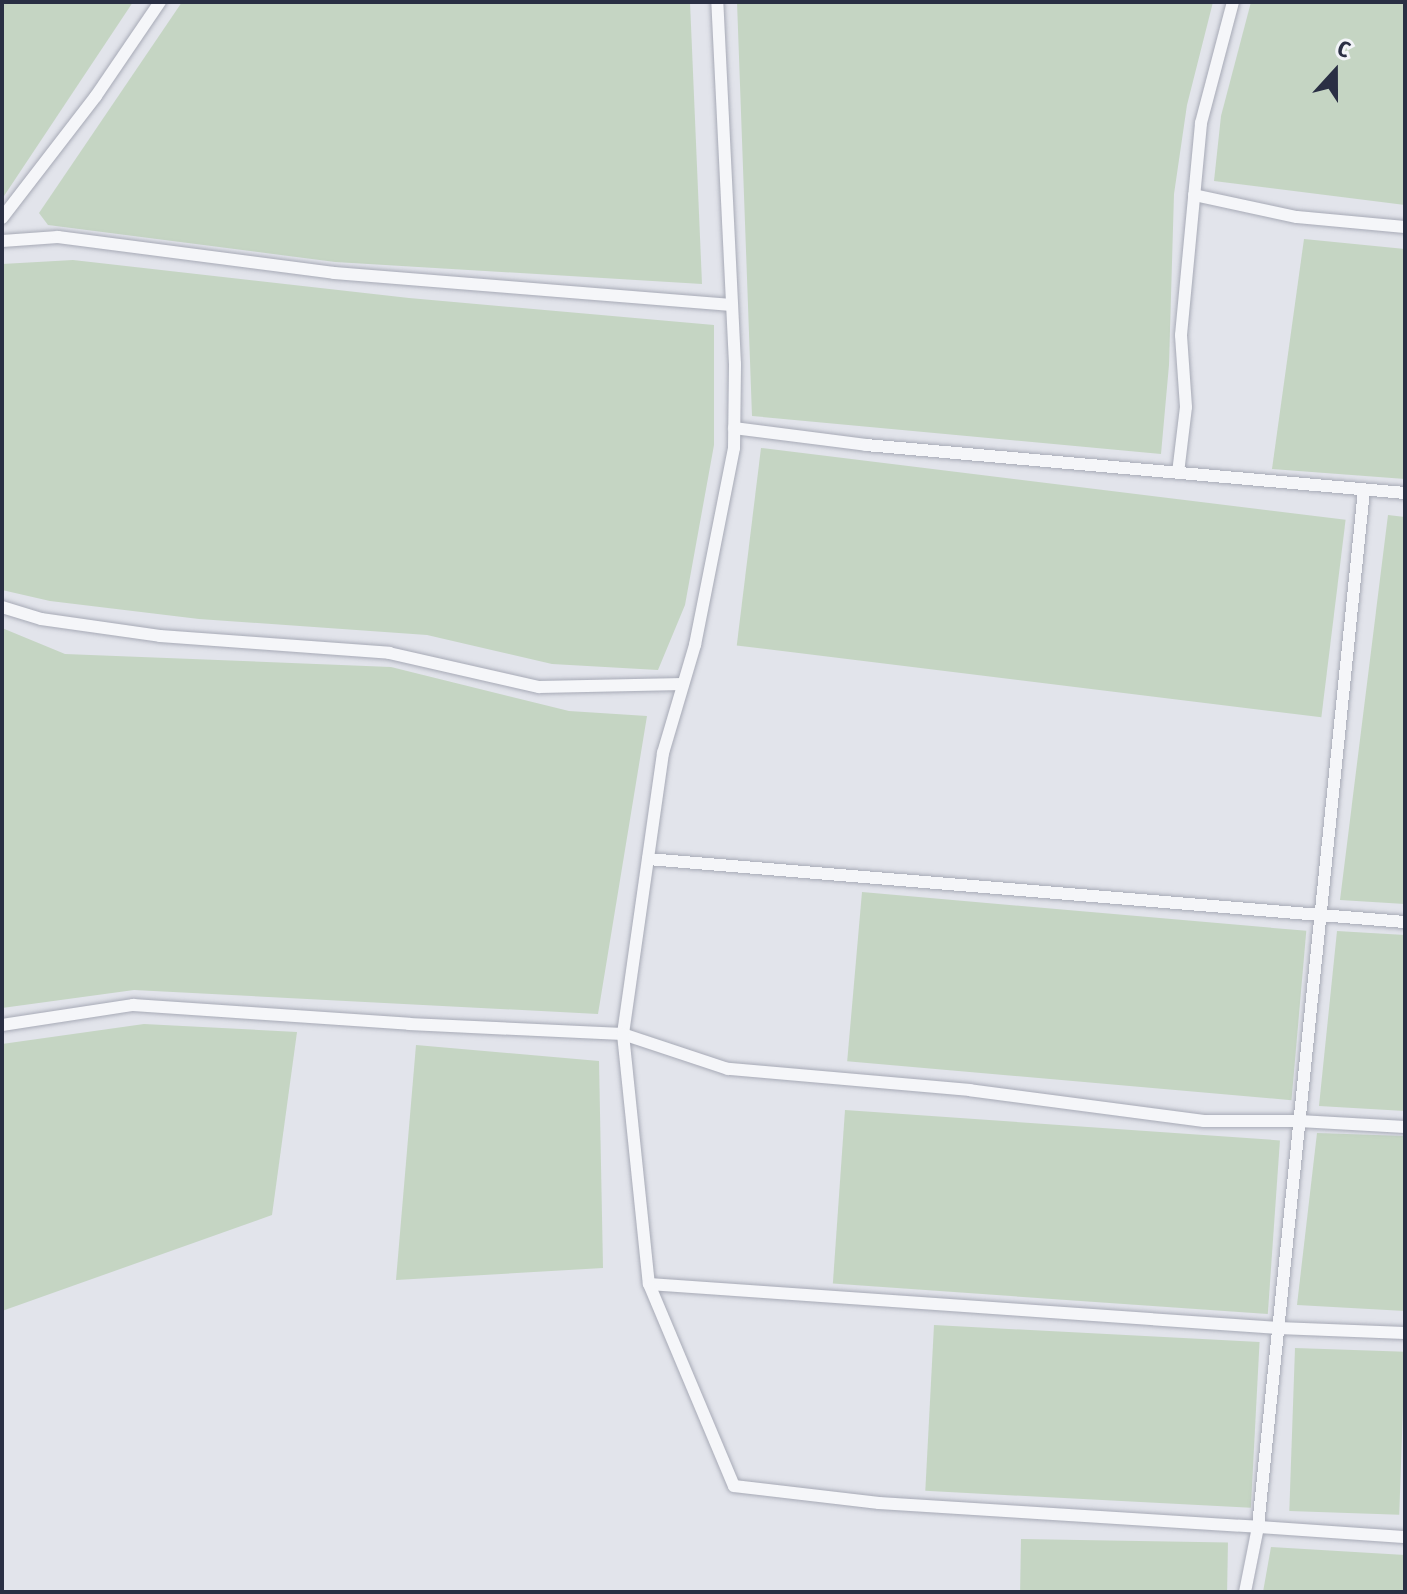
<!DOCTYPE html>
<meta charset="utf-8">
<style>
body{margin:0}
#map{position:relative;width:1407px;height:1594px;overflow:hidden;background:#e2e4eb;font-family:"Fira Sans Condensed",sans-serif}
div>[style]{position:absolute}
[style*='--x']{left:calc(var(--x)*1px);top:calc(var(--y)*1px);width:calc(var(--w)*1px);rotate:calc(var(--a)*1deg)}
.green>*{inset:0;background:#c5d5c3;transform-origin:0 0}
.roads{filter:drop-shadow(0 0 2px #a7aab6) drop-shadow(0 0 2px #a7aab6)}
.lane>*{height:12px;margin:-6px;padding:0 6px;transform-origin:6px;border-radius:6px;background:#f5f6f9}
span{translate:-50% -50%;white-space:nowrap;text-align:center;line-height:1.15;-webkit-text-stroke:6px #f2f4f8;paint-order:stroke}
.frame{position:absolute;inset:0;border:4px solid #2a2f44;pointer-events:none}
.north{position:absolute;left:1295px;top:32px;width:80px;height:80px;-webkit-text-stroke:6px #f2f4f8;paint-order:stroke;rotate:21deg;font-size:22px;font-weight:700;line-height:32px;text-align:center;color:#2a2f44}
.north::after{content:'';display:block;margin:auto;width:28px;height:36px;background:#2a2f44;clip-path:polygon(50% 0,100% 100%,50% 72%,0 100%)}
</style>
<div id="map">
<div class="green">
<i style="clip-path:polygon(2px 2px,133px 2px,2px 199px)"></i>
<i style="clip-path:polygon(182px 2px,690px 2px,702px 284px,335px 262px,48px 225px,39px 213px)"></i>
<i style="clip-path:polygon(737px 2px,1213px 2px,1187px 105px,1174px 194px,1169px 365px,1161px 454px,752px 416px)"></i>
<i style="clip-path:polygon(1251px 2px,1405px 2px,1405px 205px,1214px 181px,1221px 116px)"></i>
<i style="clip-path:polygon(1304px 239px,1405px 249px,1405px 479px,1272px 469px)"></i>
<i style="clip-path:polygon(73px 260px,409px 298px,714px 325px,714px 445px,685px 605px,658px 670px,552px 664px,427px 635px,199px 619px,50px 601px,2px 590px,2px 264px)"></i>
<i style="left:761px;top:448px;width:589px;height:199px;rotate:7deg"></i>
<i style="clip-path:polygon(1388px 515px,1405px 517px,1405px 904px,1340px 900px)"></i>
<i style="clip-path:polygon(2px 628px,65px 654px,391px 667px,569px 711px,647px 716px,598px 1014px,134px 990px,2px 1008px)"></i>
<i style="left:862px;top:892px;width:446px;height:170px;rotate:5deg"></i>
<i style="clip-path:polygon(1337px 931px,1405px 935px,1405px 1111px,1319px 1106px)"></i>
<i style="clip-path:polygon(144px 1024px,297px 1032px,272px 1215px,2px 1311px,2px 1044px)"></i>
<i style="clip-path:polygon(416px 1045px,599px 1061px,603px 1268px,396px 1280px)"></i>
<i style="left:845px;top:1110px;width:436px;height:174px;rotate:4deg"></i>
<i style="clip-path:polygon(1317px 1133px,1405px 1136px,1405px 1311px,1297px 1305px)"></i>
<i style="left:934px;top:1325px;width:326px;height:166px;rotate:3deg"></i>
<i style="left:1295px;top:1348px;width:110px;height:163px;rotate:2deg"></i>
<i style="left:1021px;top:1539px;width:207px;height:53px;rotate:1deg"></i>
<i style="clip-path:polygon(1271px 1547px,1405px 1555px,1405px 1592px,1263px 1592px)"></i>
</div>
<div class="roads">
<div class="lane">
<i style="--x:1194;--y:195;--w:105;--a:12.1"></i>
<i style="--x:1297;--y:217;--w:108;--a:5.3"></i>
<i style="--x:2;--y:218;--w:154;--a:-52.4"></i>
<i style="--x:96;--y:96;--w:114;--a:-55.8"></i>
<i style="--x:2;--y:241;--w:56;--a:-4.1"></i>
<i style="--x:58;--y:237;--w:278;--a:7.4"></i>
<i style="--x:334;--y:273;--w:399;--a:4.6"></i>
<i style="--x:734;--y:428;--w:133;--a:7.3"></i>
<i style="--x:866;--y:445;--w:541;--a:5.09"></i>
<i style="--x:1178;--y:473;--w:66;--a:-83.1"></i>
<i style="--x:1186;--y:407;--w:72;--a:-94"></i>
<i style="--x:1181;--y:335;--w:213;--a:-84.6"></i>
<i style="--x:1201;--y:123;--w:125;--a:-75.2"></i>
<i style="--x:1364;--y:490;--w:1042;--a:95.84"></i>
<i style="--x:1258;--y:1527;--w:147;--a:3.9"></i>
<i style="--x:2;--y:607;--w:41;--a:17.1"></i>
<i style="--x:41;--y:619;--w:120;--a:8.1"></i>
<i style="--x:160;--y:636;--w:230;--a:4.2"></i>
<i style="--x:389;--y:653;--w:154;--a:12.8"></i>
<i style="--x:539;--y:687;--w:144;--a:-1.2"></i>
<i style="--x:648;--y:859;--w:760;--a:4.76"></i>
<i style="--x:2;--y:1025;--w:133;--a:-8.7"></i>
<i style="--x:133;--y:1005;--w:277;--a:3.9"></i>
<i style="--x:409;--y:1024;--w:214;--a:2.7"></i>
<i style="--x:623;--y:1034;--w:284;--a:-81.9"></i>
<i style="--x:663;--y:753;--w:113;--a:-73.5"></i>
<i style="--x:695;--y:645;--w:201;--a:-78.8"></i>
<i style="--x:734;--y:448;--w:84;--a:-89.3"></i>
<i style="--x:735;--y:364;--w:362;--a:-92.8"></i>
<i style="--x:1405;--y:1127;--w:106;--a:-176.8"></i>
<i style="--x:1299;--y:1121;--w:95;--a:180"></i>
<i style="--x:1204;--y:1121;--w:236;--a:-172.5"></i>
<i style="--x:970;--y:1090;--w:243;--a:-175"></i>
<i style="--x:728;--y:1069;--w:111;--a:-161.6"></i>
<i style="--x:623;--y:1034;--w:251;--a:84.1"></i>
<i style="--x:649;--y:1284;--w:631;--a:4"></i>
<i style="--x:1278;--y:1328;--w:127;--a:2.3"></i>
<i style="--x:649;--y:1284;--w:219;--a:67.2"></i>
<i style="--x:734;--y:1486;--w:146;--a:6.7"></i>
<i style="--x:879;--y:1503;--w:380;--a:3.6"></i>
<i style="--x:1258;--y:1527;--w:66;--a:101.3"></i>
</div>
</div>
<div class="frame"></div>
<div class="north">С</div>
</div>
